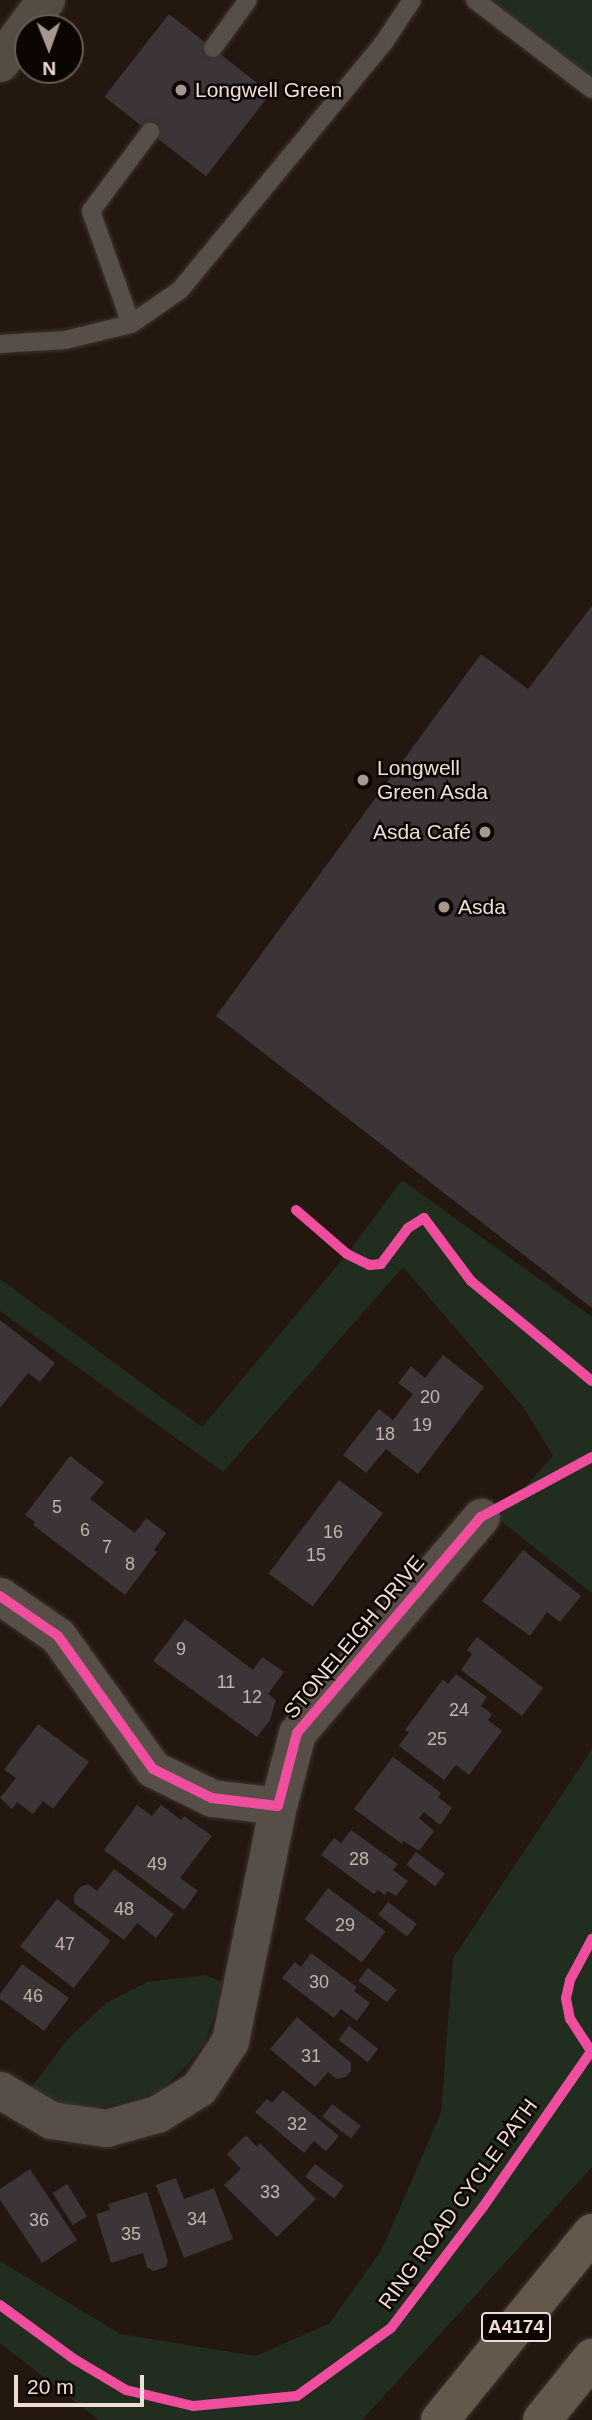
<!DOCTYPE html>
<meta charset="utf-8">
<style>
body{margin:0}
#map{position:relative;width:592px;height:2420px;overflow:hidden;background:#24170f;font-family:Helvetica,sans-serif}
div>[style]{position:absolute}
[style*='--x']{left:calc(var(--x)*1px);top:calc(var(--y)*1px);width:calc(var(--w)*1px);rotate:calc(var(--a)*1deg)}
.green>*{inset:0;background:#212d1f}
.building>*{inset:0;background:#3c3436;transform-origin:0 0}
.roads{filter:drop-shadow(0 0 2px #3e332e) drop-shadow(0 0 2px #3e332e)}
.lane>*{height:18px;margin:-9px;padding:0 9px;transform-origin:9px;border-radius:9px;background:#574e47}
.street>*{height:37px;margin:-18.5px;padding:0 18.5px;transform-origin:18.5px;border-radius:18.5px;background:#574e47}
.secondary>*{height:38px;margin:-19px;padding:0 19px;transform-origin:19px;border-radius:19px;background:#554c44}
.highway>*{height:38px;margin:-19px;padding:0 19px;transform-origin:19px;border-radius:19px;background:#63584b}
.cycleway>*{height:10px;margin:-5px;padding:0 5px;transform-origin:5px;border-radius:5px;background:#ef4d9e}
.dots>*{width:19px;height:19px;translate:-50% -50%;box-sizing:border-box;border:4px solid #0d0502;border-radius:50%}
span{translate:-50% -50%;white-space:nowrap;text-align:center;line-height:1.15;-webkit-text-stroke:5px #0d0502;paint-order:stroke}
.number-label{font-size:18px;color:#c2b3ac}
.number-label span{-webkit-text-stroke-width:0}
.shield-label span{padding:2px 5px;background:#0d0502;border:2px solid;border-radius:5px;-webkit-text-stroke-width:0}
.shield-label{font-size:19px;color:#eeddd4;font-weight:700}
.poi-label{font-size:21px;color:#eeddd4}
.left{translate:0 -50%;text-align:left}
.right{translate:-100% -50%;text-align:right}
.street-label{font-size:21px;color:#eeddd4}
.north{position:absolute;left:14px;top:14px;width:70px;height:70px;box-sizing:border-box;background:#0d0502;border:2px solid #675b56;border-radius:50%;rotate:179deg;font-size:19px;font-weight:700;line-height:28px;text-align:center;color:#eeddd4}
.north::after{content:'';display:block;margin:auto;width:24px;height:32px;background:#a7988f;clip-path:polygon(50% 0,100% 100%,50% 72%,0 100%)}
.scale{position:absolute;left:14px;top:2375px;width:130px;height:32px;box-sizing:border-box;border:4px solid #eeddd4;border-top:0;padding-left:9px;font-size:21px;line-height:24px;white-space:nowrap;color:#eeddd4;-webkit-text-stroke:5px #0d0502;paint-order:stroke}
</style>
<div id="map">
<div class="green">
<i style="clip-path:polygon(475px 0,592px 0,592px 89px)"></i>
<i style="clip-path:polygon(402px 1180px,592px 1317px,592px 1593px,497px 1518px,553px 1456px,524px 1408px,403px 1267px,223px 1472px,0 1311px,0 1279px,202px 1427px,347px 1254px)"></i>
<i style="clip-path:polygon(592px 1749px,592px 2167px,362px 2420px,99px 2420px,0 2343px,0 2261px,120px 2334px,256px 2356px,330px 2323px,382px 2249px,441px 2113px,453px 1958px)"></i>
<i style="clip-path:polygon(206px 1975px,222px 1982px,214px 2017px,204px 2044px,185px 2068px,157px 2093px,94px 2109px,73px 2108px,31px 2088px,67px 2040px,106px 2003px,147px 1982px)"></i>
</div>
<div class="building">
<i style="left:169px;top:14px;width:129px;height:105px;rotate:38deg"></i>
<i style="clip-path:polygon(592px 606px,592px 1308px,216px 1016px,481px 654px,528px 689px)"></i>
<i style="clip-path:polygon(0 1320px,55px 1363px,40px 1382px,28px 1373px,0 1408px)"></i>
<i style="clip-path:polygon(443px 1355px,484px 1387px,418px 1474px,386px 1449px,366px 1473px,343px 1455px,379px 1409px,393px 1420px,413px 1394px,398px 1383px,411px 1366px,425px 1378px)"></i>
<i style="clip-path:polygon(70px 1456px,104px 1482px,90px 1499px,135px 1533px,146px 1518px,166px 1533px,154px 1550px,157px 1552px,125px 1595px,33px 1525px,35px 1522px,25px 1515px)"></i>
<i style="left:339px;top:1480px;width:55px;height:117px;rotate:37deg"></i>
<i style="clip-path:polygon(523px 1550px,581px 1596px,560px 1622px,547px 1612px,530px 1636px,482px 1601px)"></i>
<i style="clip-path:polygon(185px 1619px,253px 1670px,262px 1657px,284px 1672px,268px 1694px,276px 1700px,270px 1720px,257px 1737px,153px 1661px)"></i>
<i style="clip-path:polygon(477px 1637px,543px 1688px,522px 1716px,461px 1670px,472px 1654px,467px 1650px)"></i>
<i style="clip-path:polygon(456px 1674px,487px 1697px,481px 1706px,492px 1714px,488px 1720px,502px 1731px,469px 1775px,456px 1765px,444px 1780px,399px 1746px,409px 1732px,405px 1730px,443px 1679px,448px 1684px)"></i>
<i style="clip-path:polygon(38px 1724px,89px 1762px,53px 1809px,43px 1801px,33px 1814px,17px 1802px,12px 1809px,0 1798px,16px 1778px,4px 1770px)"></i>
<i style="clip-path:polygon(393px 1757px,441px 1793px,438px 1797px,452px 1808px,440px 1825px,424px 1812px,419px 1818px,434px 1831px,419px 1851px,404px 1841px,402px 1844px,354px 1809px)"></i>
<i style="clip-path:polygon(137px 1805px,152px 1816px,161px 1805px,181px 1820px,184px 1816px,212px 1836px,180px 1878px,198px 1891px,184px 1910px,104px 1850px)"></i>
<i style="clip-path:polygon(351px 1830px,398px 1864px,393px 1870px,408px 1881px,396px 1896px,388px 1891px,384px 1895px,378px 1890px,374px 1894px,321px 1855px,334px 1838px,341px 1843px)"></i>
<i style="left:416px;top:1852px;width:36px;height:16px;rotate:37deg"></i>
<i style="clip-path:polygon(114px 1869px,174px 1914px,156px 1938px,137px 1923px,124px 1940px,74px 1903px,74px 1895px,80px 1887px,88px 1884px,97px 1891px)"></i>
<i style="left:328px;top:1888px;width:72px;height:39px;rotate:37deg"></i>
<i style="left:57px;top:1899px;width:68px;height:60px;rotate:38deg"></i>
<i style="left:388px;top:1902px;width:36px;height:16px;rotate:37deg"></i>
<i style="clip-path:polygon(311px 1953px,357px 1987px,354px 1991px,370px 2003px,357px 2021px,341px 2009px,334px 2018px,282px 1978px,295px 1962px,301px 1967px)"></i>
<i style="clip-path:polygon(22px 1964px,69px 1998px,44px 2031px,0 1999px,0 1994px)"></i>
<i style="left:368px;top:1968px;width:36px;height:16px;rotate:37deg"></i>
<i style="clip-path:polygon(297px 2017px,351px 2063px,351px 2071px,346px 2077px,337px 2079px,328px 2072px,315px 2087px,270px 2049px)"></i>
<i style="left:349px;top:2026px;width:37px;height:17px;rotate:38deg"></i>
<i style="clip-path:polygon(283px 2090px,339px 2136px,326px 2151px,314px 2141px,304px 2153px,255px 2112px,267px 2099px,272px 2103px)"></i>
<i style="left:332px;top:2104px;width:36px;height:16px;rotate:37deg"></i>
<i style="clip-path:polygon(246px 2135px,257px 2147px,260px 2143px,316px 2199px,277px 2237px,224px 2185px,241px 2169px,227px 2154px)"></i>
<i style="left:315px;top:2164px;width:36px;height:16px;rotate:37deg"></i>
<i style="clip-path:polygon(30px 2169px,77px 2240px,42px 2263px,0 2200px,0 2189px)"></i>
<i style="clip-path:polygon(176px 2178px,184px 2199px,214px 2188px,233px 2239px,184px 2258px,156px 2185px)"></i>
<i style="left:67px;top:2184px;width:38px;height:17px;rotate:58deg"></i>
<i style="clip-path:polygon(147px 2192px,168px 2261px,166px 2267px,153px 2271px,147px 2267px,143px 2253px,111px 2263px,96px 2214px,110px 2210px,108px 2204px)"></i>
</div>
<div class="roads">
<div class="lane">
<i style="--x:475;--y:0;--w:147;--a:37.3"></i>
<i style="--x:213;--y:48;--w:59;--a:-53.9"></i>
<i style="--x:131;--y:324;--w:120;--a:-109.5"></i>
<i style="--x:91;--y:211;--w:99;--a:-53.2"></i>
<i style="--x:0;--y:344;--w:65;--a:-3.5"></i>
<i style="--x:65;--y:340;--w:68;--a:-13.6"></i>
<i style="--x:131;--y:324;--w:60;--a:-34.8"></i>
<i style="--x:180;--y:290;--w:323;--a:-50.5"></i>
<i style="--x:385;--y:41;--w:49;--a:-56.6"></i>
</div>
<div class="street">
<i style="--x:0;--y:1596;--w:70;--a:34.6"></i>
<i style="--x:58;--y:1636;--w:163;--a:54.5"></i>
<i style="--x:153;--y:1769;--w:66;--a:26.2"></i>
<i style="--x:212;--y:1798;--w:66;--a:6.9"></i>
<i style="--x:278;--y:1806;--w:75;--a:-75.4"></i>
<i style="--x:297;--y:1733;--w:284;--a:-49.6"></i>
<i style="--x:0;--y:2090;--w:59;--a:30.5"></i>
<i style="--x:51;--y:2120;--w:56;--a:8.3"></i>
<i style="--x:106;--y:2128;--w:53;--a:-15.4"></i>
<i style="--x:157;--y:2114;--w:49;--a:-31.8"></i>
<i style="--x:199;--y:2088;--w:56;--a:-56.6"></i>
<i style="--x:230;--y:2041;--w:240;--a:-78.5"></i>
</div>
<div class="secondary">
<i style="--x:0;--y:63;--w:78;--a:-53.9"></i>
</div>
<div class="highway">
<i style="--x:440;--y:2420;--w:241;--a:-50.9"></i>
<i style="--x:542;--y:2420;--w:80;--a:-51.1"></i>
</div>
</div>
<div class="cycleway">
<i style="--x:296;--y:1210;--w:67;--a:40.8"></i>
<i style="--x:347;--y:1254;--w:25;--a:26"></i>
<i style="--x:370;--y:1265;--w:11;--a:-5"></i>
<i style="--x:381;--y:1264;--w:45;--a:-53.1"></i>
<i style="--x:408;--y:1228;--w:19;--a:-32"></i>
<i style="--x:424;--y:1218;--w:79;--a:53.3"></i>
<i style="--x:471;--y:1281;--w:157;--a:39.6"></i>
<i style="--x:0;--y:1596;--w:70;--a:34.6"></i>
<i style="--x:58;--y:1636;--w:163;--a:54.5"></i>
<i style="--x:153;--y:1769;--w:66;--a:26.2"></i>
<i style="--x:212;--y:1798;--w:66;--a:6.9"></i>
<i style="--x:278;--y:1806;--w:75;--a:-75.4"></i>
<i style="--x:297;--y:1733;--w:284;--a:-49.6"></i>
<i style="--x:481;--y:1517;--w:126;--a:-28.4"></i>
<i style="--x:591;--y:2051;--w:38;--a:-123"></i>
<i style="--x:570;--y:2019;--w:21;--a:-101"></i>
<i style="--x:566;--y:1998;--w:18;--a:-77"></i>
<i style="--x:570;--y:1980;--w:47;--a:-61.8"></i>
<i style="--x:0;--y:2305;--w:92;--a:36.1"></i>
<i style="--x:74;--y:2359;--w:61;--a:30.8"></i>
<i style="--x:126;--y:2390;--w:69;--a:13.4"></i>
<i style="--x:193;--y:2406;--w:104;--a:-5.5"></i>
<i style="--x:297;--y:2396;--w:116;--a:-35.9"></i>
<i style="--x:391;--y:2328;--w:152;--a:-52.8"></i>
<i style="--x:483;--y:2207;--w:191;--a:-55.2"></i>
</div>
<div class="dots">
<i style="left:181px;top:90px;background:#a7988f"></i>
<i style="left:363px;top:780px;background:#a7988f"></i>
<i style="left:485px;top:832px;background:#a7988f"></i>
<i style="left:444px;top:907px;background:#a7988f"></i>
</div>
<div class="number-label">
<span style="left:430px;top:1397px">20</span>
<span style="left:422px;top:1425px">19</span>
<span style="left:385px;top:1434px">18</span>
<span style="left:57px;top:1507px">5</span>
<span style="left:85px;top:1530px">6</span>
<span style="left:333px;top:1532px">16</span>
<span style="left:107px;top:1547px">7</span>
<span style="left:316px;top:1555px">15</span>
<span style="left:130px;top:1564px">8</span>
<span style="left:181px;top:1649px">9</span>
<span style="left:226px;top:1682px">11</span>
<span style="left:252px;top:1697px">12</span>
<span style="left:459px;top:1710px">24</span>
<span style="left:437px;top:1739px">25</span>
<span style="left:359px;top:1859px">28</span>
<span style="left:157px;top:1864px">49</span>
<span style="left:124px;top:1909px">48</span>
<span style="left:345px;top:1925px">29</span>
<span style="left:65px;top:1944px">47</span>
<span style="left:319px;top:1982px">30</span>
<span style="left:33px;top:1996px">46</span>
<span style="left:311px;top:2056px">31</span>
<span style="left:297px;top:2124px">32</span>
<span style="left:270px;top:2192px">33</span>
<span style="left:197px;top:2219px">34</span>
<span style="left:39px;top:2220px">36</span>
<span style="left:131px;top:2234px">35</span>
</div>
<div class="shield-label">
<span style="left:516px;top:2327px">A4174</span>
</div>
<div class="poi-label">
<span class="left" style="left:195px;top:90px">Longwell Green</span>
<span class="left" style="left:377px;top:780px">Longwell<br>Green Asda</span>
<span class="right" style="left:471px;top:832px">Asda Café</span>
<span class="left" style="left:458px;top:907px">Asda</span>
</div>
<div class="street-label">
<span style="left:354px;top:1637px;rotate:-50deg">STONELEIGH DRIVE</span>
<span style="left:458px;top:2204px;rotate:-54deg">RING ROAD CYCLE PATH</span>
</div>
<div class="north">N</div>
<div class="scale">20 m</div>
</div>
